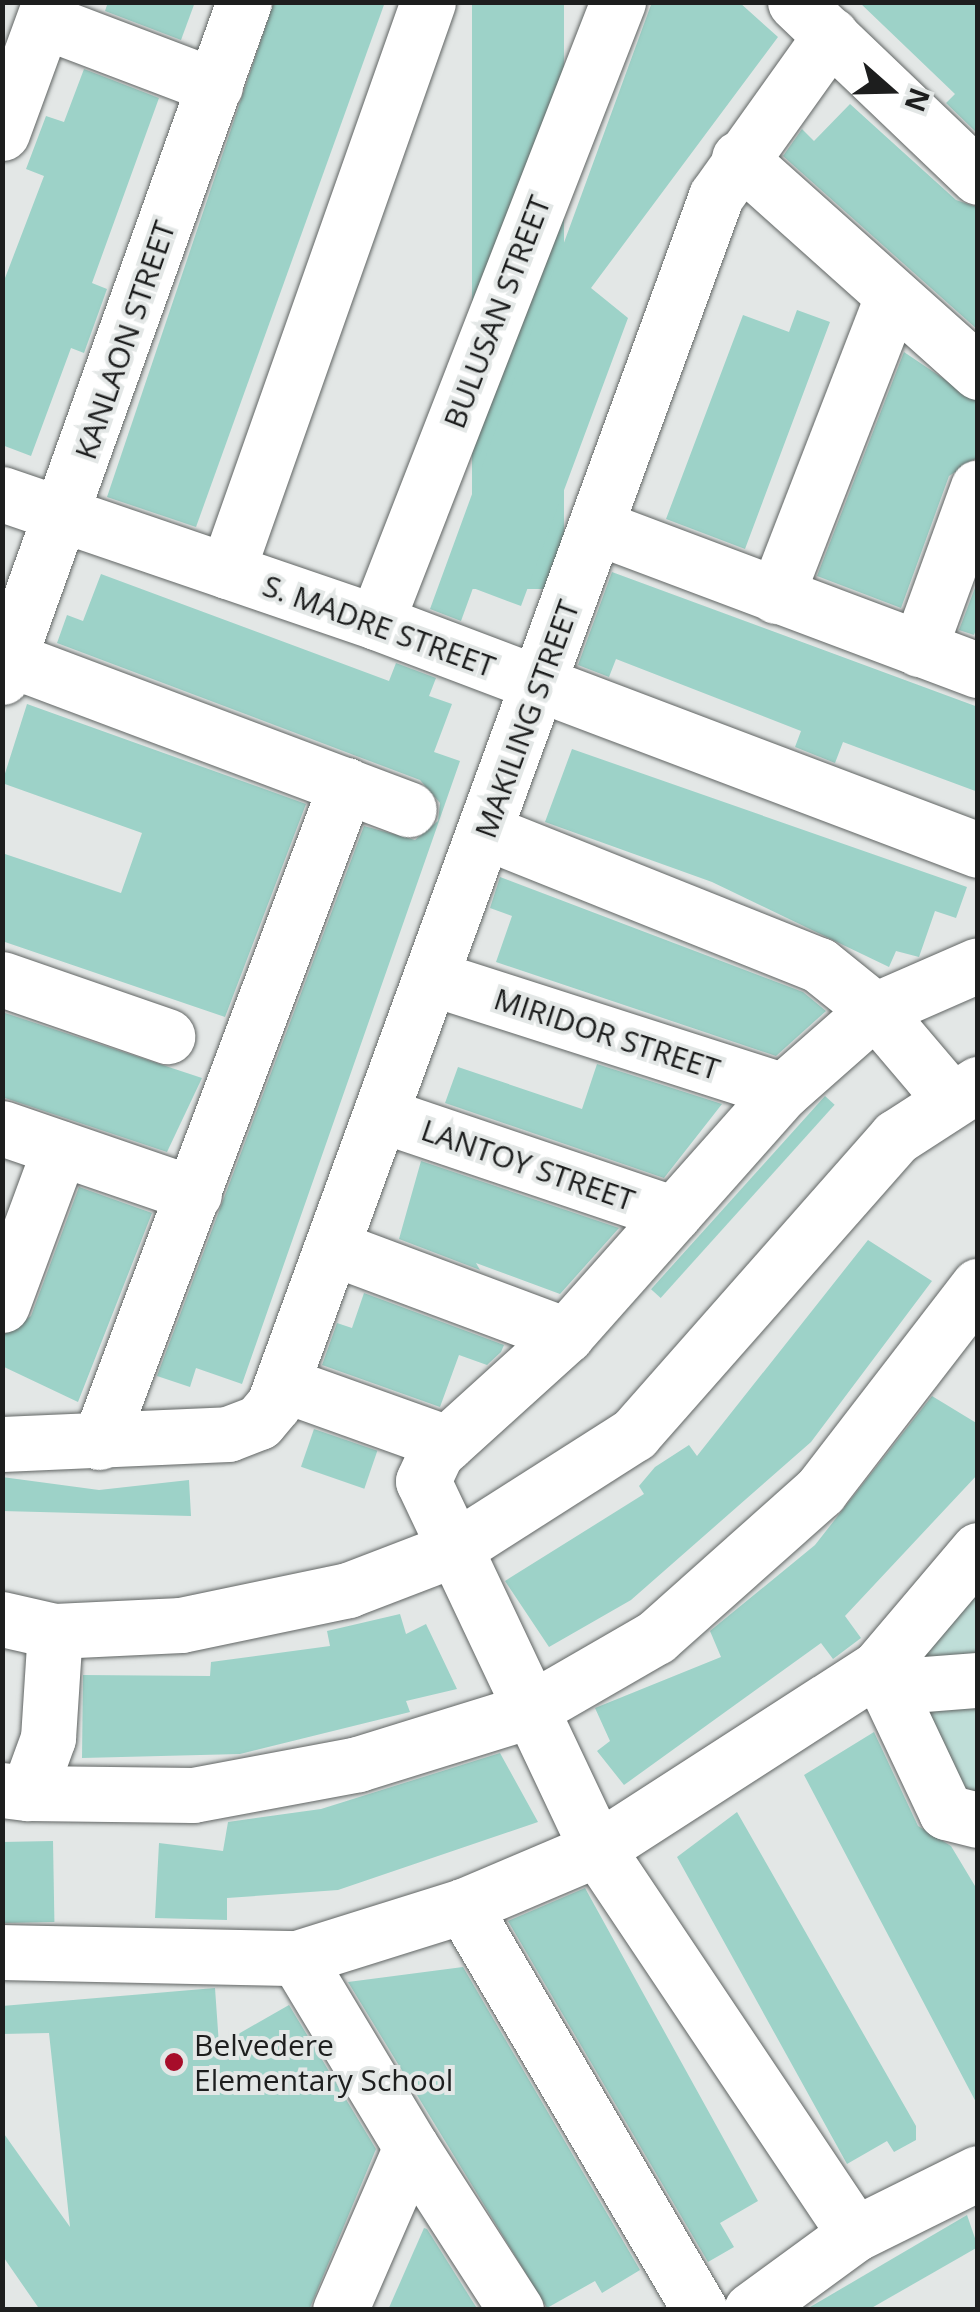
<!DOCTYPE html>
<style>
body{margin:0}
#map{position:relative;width:980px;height:2312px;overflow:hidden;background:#e3e7e6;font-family:"Open Sans",sans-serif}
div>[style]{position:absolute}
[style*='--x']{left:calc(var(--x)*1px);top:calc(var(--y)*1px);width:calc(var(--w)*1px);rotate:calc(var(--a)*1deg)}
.green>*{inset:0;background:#bfded8}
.building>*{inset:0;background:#9dd2c8;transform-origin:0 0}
.roads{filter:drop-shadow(0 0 2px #616564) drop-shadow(0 0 2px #616564)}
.minor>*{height:55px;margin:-27.5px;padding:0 27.5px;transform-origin:27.5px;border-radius:27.5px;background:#fff}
.dots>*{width:28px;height:28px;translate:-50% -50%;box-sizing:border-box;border:5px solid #e3e7e6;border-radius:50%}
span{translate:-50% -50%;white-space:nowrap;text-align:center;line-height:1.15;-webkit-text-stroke:8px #e3e7e6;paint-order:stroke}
.street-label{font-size:30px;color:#1d1e1e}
.poi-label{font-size:30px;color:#1d1e1e}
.left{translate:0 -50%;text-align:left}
.frame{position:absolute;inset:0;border:5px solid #1d1e1e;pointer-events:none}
.north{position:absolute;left:840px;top:40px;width:100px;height:100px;-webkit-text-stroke:8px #e3e7e6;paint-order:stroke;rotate:110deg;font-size:28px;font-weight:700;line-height:40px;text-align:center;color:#1d1e1e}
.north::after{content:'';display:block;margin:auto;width:35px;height:45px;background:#1d1e1e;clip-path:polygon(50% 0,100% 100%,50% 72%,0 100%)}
</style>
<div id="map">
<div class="green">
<i style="clip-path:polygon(977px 1547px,977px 1819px,878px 1668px)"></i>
</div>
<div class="building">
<i style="clip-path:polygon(108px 2px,195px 2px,181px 40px,105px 11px)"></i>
<i style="clip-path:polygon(274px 2px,385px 2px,196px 527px,107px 497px)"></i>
<i style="left:472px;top:2px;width:92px;height:587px"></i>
<i style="clip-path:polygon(652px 2px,739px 2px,778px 37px,591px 288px,628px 318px,521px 606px,473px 588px,461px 621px,430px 609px)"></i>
<i style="clip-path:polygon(859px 2px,978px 2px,977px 133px,946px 103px,955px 94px)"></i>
<i style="clip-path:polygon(84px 69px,159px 98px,92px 283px,107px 289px,84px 353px,71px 348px,31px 456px,2px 445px,2px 286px,44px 176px,26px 169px,46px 116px,64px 122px)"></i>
<i style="clip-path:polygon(850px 104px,956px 200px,977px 207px,978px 330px,783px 156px,802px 129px,814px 141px)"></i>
<i style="clip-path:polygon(797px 310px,830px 322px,745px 549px,666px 519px,743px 315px,789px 332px)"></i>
<i style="clip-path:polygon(904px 352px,978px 402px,978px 457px,949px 476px,901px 608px,817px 576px)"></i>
<i style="clip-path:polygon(612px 572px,978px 707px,978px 792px,843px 742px,835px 763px,795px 747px,801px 731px,616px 659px,609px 677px,578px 665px)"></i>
<i style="clip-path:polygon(101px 574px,389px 681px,396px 663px,436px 678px,429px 696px,452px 704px,434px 752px,460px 761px,242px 1384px,196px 1368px,190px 1387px,157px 1376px,364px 826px,415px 840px,438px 821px,440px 803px,420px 780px,57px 643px,67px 615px,83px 621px)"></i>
<i style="clip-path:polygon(978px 580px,978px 625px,974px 635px,959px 630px)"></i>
<i style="clip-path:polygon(27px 704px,306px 804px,225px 1017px,2px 941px,2px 853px,121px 893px,142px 833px,2px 783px)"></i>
<i style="clip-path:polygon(572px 749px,967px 887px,956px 918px,935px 911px,919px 957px,896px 951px,889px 967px,712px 882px,545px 822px)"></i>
<i style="clip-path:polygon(500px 877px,803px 992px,826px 1011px,776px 1056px,496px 962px,512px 916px,490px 908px)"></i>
<i style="clip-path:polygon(2px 1012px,202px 1078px,167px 1152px,2px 1097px)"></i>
<i style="clip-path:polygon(597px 1064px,722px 1104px,664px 1178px,445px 1103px,458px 1067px,582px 1109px)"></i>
<i style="left:825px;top:1096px;width:13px;height:260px;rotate:42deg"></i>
<i style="clip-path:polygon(421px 1161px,619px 1228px,560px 1294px,476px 1263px,480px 1270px,399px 1239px)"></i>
<i style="clip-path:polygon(79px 1187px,152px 1213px,78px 1402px,2px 1366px,2px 1336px,31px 1316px)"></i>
<i style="clip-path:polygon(868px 1240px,932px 1281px,811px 1442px,631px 1600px,549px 1647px,505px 1581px,644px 1494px,639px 1486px,655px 1467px,689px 1445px,697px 1456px)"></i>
<i style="clip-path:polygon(364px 1293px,504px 1345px,501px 1352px,487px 1365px,459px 1355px,440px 1407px,322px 1365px,337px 1323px,352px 1328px)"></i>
<i style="clip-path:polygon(932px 1396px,978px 1424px,978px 1474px,845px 1616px,861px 1638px,833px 1659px,821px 1643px,624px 1785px,597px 1751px,610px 1741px,595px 1708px,721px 1657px,710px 1631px,815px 1545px)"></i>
<i style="left:314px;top:1429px;width:67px;height:40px;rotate:19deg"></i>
<i style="clip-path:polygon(2px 1477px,99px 1490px,189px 1480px,191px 1516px,2px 1511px)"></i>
<i style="clip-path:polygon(400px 1614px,406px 1634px,426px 1624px,457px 1689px,406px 1701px,410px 1712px,240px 1754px,82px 1758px,83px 1675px,210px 1676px,211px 1662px,330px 1646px,327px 1631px)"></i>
<i style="clip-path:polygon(874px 1732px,918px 1826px,951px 1846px,978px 1891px,978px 2106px,804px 1775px)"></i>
<i style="clip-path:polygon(500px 1753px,538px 1822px,338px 1890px,227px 1898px,227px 1920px,155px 1918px,159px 1843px,223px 1851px,228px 1822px,321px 1809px)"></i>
<i style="clip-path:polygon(737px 1812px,916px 2126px,916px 2140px,894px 2152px,887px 2141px,847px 2164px,677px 1857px)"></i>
<i style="left:53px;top:1841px;width:81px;height:51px;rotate:89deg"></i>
<i style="clip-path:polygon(585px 1888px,758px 2201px,720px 2223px,734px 2247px,708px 2262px,508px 1921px)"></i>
<i style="clip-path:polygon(463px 1967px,640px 2270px,602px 2293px,595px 2281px,547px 2308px,348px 1982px)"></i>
<i style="clip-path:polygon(215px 1988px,219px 2045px,289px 2005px,376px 2149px,309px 2310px,40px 2310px,2px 2255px,2px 2131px,70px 2227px,49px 2033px,2px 2034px,2px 2006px)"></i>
<i style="clip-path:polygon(967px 2215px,978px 2247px,868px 2310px,805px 2310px)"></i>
<i style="clip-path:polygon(424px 2228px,427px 2229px,478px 2310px,388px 2310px)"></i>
</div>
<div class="roads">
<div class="minor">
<i style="--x:795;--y:2;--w:253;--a:43.7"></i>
<i style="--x:44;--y:21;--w:183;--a:20.8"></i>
<i style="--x:2;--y:133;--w:140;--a:-69.9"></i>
<i style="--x:739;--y:158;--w:321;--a:41.8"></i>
<i style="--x:2;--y:494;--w:395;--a:18.9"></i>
<i style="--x:376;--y:622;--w:644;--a:20.74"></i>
<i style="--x:597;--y:527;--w:407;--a:20.6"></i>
<i style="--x:227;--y:571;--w:603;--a:-70.54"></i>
<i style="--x:776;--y:596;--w:321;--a:-68.8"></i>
<i style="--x:376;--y:622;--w:666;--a:-68.68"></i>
<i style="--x:919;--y:649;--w:172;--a:-70"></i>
<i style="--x:9;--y:659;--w:427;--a:20.6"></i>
<i style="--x:2;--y:677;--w:717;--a:-70.28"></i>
<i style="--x:486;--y:832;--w:359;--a:21.8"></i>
<i style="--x:819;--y:965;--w:72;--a:38.8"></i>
<i style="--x:875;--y:1010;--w:116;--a:49.6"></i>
<i style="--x:432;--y:978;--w:369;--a:17.8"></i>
<i style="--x:2;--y:979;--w:175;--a:19.1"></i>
<i style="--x:382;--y:1115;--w:308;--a:18.7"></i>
<i style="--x:2;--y:1128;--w:203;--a:19"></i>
<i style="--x:333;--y:1248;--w:249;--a:20.5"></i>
<i style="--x:2;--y:1305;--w:167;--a:-69.7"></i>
<i style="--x:282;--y:1384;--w:175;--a:19.7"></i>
<i style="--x:99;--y:1442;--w:702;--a:-69.4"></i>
<i style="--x:2;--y:1444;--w:226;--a:-2.5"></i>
<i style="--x:228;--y:1434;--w:33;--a:-21"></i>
<i style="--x:259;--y:1422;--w:23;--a:-50"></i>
<i style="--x:274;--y:1404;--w:1286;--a:-69.9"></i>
<i style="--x:716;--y:196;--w:198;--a:-54.5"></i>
<i style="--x:978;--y:1550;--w:155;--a:130.3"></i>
<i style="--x:878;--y:1668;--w:159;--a:64.7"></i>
<i style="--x:946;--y:1812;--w:33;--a:14"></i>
<i style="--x:2;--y:1619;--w:54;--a:12.8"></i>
<i style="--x:55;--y:1631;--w:126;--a:-2.7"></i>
<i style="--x:181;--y:1625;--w:171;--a:-11.8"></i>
<i style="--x:348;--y:1590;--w:111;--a:-21"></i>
<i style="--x:452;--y:1550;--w:216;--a:-32.5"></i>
<i style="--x:634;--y:1434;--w:396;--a:-48.6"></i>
<i style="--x:896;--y:1137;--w:98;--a:-32.9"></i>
<i style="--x:886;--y:1687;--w:92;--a:-4.4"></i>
<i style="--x:2;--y:1790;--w:26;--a:7"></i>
<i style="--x:28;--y:1793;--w:59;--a:-70"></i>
<i style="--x:48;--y:1738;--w:107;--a:-86.3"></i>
<i style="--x:28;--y:1793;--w:165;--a:0.7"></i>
<i style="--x:193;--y:1795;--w:168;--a:-10.6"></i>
<i style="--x:358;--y:1764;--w:176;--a:-17.2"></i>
<i style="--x:526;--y:1712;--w:150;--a:-30"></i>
<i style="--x:656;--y:1637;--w:220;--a:-41.7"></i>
<i style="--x:820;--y:1491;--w:259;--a:-52.4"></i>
<i style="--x:463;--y:1906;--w:468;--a:59.6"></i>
<i style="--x:2;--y:1952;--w:295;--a:1.2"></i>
<i style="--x:297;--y:1958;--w:174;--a:-17.4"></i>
<i style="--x:463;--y:1906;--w:146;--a:-23"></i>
<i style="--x:597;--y:1849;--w:334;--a:-32.8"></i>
<i style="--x:297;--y:1958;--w:221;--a:58.9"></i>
<i style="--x:411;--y:2147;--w:178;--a:113.5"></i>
<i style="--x:411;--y:2147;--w:194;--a:57.2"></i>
<i style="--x:855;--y:2234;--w:463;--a:-123.8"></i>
<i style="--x:597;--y:1849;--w:407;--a:-115.3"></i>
<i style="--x:423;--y:1481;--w:31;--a:-65"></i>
<i style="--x:436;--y:1453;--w:176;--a:-42.2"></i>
<i style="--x:566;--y:1335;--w:327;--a:-48.4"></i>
<i style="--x:783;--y:1091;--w:123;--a:-41.4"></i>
<i style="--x:875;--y:1010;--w:112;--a:-23.6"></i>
<i style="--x:751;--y:2310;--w:129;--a:-36.2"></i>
<i style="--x:855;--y:2234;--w:137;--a:-26.4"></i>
</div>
</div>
<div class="dots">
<i style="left:174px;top:2062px;background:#a70d2a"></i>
</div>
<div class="street-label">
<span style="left:497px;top:312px;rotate:-69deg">BULUSAN STREET</span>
<span style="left:125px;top:340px;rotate:-71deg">KANLAON STREET</span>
<span style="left:379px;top:626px;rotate:20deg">S. MADRE STREET</span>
<span style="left:527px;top:719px;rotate:-70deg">MAKILING STREET</span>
<span style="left:607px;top:1034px;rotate:18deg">MIRIDOR STREET</span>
<span style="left:528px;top:1165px;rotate:19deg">LANTOY STREET</span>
</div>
<div class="poi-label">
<span class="left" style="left:194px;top:2062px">Belvedere<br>Elementary School</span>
</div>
<div class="frame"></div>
<div class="north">N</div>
</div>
